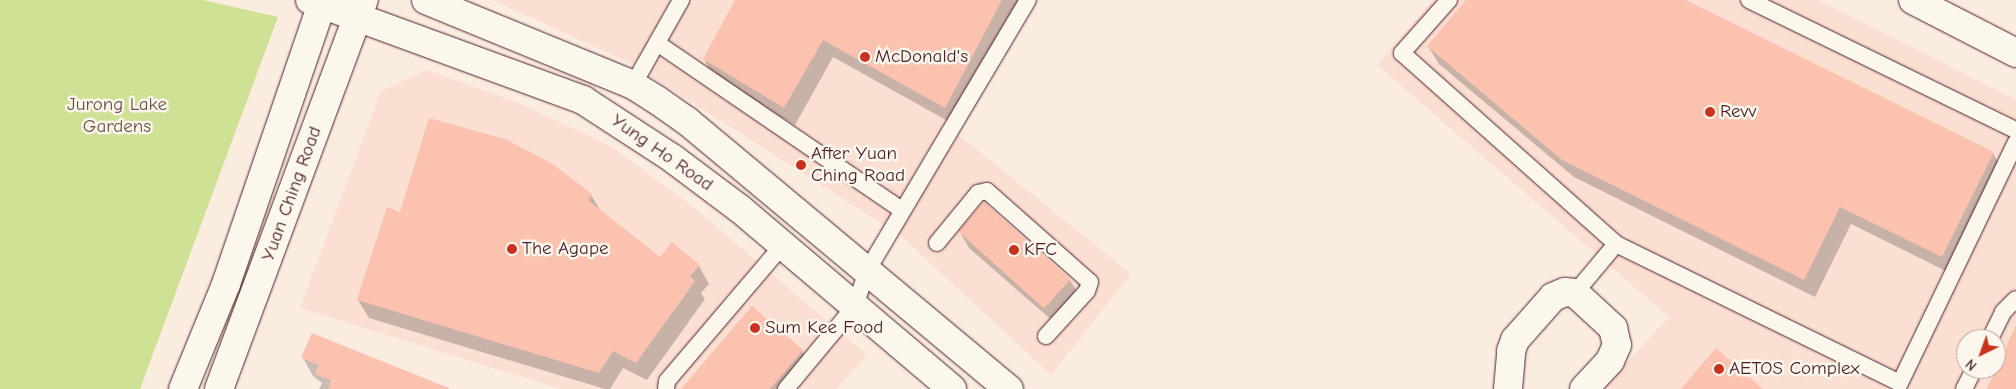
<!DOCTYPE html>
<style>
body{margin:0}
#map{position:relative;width:2016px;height:389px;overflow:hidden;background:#fbece0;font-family:"Comic Neue",sans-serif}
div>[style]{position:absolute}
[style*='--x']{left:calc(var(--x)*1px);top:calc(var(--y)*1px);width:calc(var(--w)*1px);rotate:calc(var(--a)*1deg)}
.built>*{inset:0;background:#fbdfd2}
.green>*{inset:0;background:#cee195}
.shadow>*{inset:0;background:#0003}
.building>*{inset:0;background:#fbc2b0;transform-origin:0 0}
.roads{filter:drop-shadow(0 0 1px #4a1f2b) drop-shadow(0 0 1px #4a1f2b)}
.lane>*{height:16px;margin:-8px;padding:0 8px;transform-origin:8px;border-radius:8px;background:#fbf7ec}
.street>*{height:28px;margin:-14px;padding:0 14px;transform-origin:14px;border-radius:14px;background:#fbf7ec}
.secondary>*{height:28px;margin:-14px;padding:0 14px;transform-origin:14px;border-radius:14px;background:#fbf7ec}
.primary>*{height:28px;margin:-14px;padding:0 14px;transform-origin:14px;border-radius:14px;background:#fbf7ec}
.dots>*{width:14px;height:14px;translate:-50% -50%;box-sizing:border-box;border:2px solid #fbf7ec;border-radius:50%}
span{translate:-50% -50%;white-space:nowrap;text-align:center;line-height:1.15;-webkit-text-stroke:5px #fbf7ec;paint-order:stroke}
.poi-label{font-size:19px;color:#4a1f2b}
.left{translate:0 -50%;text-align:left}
.park-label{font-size:19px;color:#6b5046}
.street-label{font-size:19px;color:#4a1f2b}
.north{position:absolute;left:1956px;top:329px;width:50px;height:50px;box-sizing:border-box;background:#fbf7ec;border:1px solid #b4a19f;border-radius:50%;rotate:222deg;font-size:14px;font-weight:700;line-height:20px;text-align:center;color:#4a1f2b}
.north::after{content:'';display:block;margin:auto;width:18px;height:22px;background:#c8321e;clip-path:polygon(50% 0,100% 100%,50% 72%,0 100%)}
</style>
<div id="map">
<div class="built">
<i style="clip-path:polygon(493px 0,1036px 0,959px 135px,1131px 274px,1051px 375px,901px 236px,630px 63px)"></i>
<i style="clip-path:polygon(evenodd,1433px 0,1817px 0,2016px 100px,2016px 389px,1602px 389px,1669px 317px,1377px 65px,1433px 0,1966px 339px,1996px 339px,1996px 369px,1966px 369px,1966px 339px)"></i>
<i style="clip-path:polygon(427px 70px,514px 101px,611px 146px,692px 206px,867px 355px,836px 389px,561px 389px,300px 308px,381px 91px)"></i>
</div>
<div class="green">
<i style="clip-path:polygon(0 0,203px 0,278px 17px,140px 389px,0 389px)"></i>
</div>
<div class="shadow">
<i style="clip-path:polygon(736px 0,1023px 0,955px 125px,833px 57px,795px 125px,714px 77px,704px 59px)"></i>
<i style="clip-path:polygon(1467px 0,1683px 0,1993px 153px,2003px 171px,1952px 274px,1851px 224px,1815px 297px,1574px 177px,1439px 64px,1428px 46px)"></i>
<i style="clip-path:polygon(550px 164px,591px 195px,602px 213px,661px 259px,699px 266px,709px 284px,701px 293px,705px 299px,647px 380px,623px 368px,610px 389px,605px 389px,369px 318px,358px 300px,401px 213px)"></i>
<i style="clip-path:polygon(960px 232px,1070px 280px,1079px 295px,1055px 323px,969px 248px)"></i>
<i style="clip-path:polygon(802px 351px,811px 366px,792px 389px,683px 389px)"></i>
<i style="clip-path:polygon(303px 358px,423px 389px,319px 389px,322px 383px,313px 376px)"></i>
</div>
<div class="building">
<i style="clip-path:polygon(735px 0,1002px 0,945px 108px,823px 40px,784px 108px,703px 59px)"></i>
<i style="clip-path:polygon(1466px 0,1686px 0,1994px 152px,1942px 257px,1840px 207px,1804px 280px,1562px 160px,1427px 46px)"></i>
<i style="clip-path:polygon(429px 118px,505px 139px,551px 163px,592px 194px,588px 200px,660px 257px,672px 242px,700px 265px,690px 276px,695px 281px,636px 363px,613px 351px,599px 373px,357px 300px,387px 207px,400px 212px)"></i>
<i style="left:984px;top:202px;width:116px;height:39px;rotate:42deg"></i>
<i style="clip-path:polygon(752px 306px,803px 350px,770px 389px,681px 389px)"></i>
<i style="clip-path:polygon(2016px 325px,2016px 389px,1986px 389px,1996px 369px)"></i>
<i style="clip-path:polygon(312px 333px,449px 388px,449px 389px,328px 389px,331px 380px,315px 374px,319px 365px,301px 358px)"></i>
<i style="clip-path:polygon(1716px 348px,1763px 389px,1681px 389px)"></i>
</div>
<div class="roads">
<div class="lane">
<i style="--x:1449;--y:0;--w:71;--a:131.6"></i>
<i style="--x:1402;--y:53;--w:287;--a:41.7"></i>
<i style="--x:1616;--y:244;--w:316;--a:26.1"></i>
<i style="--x:1900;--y:383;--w:267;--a:-64.3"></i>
<i style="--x:1749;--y:0;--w:297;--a:26"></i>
<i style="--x:657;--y:43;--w:297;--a:34.3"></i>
<i style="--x:633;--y:85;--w:98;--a:-60.5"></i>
<i style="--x:937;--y:243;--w:65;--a:-50.6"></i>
<i style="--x:978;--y:193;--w:9;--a:-13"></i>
<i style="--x:987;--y:191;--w:137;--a:41.5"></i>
<i style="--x:1090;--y:282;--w:9;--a:108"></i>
<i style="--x:1087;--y:291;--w:61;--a:132.3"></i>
<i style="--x:1575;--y:293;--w:64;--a:-50.1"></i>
<i style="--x:1990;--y:339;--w:30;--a:-64"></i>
<i style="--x:2003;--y:312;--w:18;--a:-45"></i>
<i style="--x:666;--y:389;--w:8;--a:-83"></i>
<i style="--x:667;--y:381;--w:177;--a:-49.6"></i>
<i style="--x:786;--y:389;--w:108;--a:-50.3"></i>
<i style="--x:855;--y:306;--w:37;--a:-71"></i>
<i style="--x:867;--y:271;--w:315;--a:-59.3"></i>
<i style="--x:1964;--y:389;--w:22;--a:-63"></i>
</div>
<div class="street">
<i style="--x:310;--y:0;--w:291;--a:20.1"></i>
<i style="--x:583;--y:100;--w:106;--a:33.1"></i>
<i style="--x:672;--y:158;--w:85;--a:36.9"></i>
<i style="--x:740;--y:209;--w:278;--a:40.3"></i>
<i style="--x:426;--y:0;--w:224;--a:22.3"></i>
<i style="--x:633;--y:85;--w:28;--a:32"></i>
<i style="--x:657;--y:100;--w:37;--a:35"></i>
<i style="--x:687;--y:121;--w:419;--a:39.8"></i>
<i style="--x:1508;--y:389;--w:38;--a:-85"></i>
<i style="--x:1511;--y:351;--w:12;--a:-70"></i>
<i style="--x:1515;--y:340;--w:57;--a:-48.5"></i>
<i style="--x:1553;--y:297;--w:13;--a:-23"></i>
<i style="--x:1565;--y:292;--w:10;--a:6"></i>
<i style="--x:1575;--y:293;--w:52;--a:42.6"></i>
<i style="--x:1613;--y:328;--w:17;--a:77"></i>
<i style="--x:1617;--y:345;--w:17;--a:114"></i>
<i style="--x:1610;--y:361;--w:38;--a:133"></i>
</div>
<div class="secondary">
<i style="--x:183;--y:389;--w:113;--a:-67.7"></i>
<i style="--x:226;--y:284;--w:300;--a:-71.1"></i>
<i style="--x:219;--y:389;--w:415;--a:-69.6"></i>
</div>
<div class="primary">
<i style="--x:1913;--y:0;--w:116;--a:27.2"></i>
</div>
</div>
<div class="dots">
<i style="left:865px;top:57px;background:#c8321e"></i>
<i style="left:1710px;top:112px;background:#c8321e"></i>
<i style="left:801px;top:165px;background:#c8321e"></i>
<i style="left:512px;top:249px;background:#c8321e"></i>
<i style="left:1014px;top:250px;background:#c8321e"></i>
<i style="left:755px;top:328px;background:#c8321e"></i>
<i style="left:1719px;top:369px;background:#c8321e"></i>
</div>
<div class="poi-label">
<span class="left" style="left:875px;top:57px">McDonald's</span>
<span class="left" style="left:1720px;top:112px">Revv</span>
<span class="left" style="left:811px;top:165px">After Yuan<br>Ching Road</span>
<span class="left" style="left:522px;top:249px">The Agape</span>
<span class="left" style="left:1024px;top:250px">KFC</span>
<span class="left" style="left:765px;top:328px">Sum Kee Food</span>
<span class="left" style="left:1729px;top:369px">AETOS Complex</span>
</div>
<div class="park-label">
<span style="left:117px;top:116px">Jurong Lake<br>Gardens</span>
</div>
<div class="street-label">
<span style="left:662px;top:153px;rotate:35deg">Yung Ho Road</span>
<span style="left:292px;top:194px;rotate:-70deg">Yuan Ching Road</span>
</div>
<div class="north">N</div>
</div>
